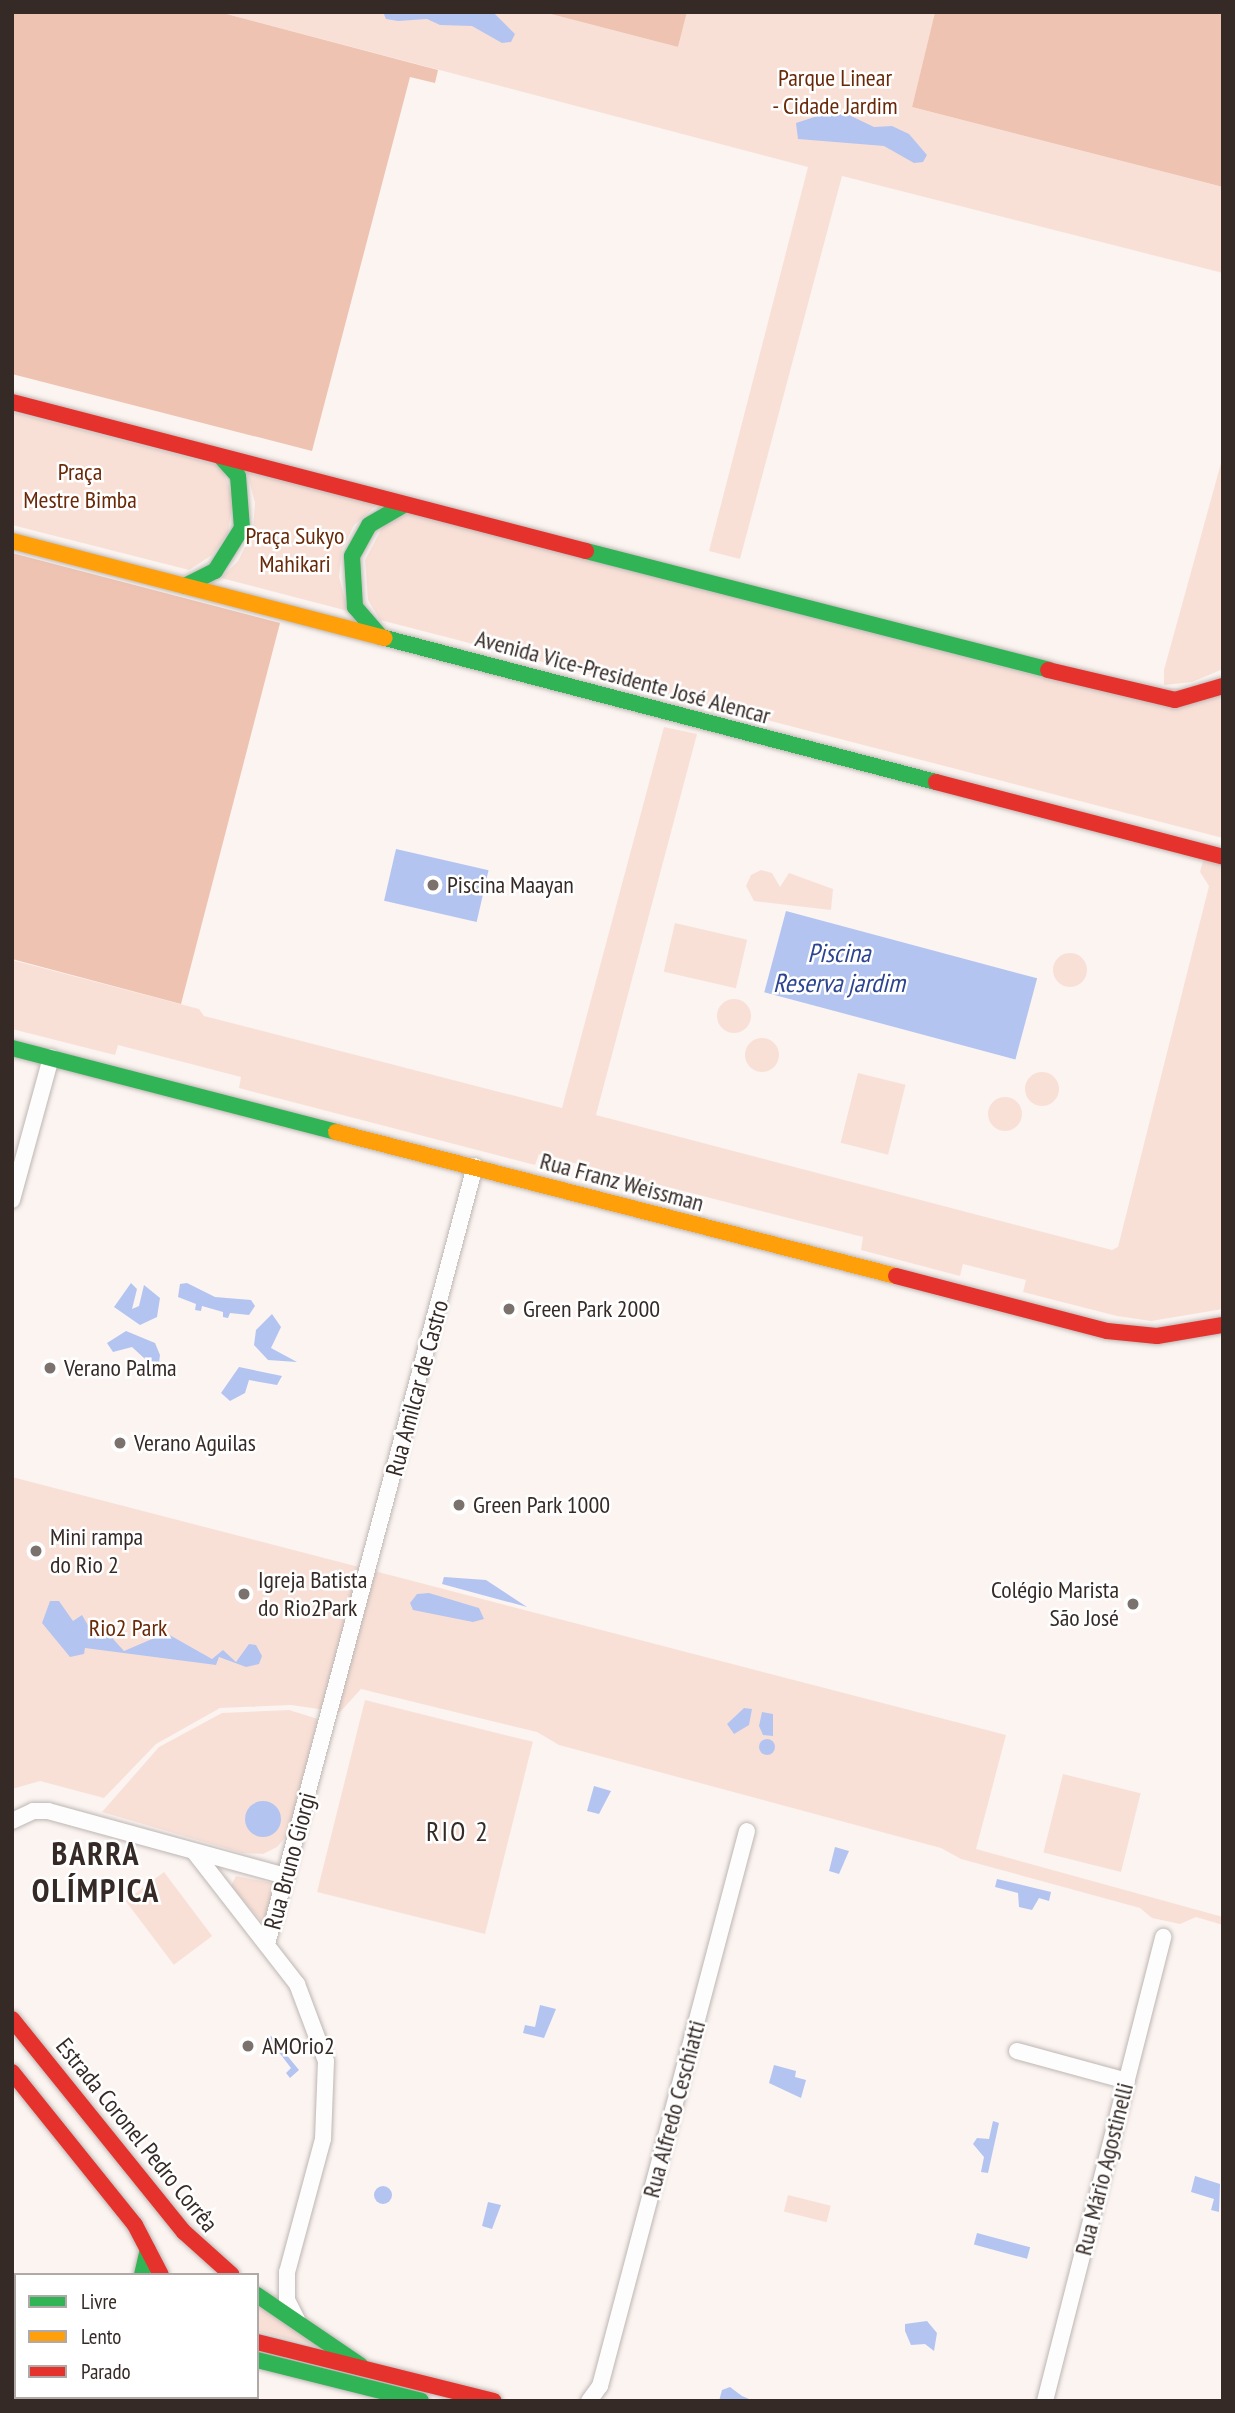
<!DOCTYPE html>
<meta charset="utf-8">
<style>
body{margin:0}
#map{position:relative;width:1235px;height:2413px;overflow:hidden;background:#fbf4f1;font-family:"PT Sans Narrow",sans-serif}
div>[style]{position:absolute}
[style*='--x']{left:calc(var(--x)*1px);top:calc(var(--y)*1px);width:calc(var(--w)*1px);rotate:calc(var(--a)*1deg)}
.green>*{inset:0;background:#f9e0d7;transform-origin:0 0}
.round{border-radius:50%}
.forest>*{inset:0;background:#efc3b1}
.water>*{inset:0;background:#b4c4f1;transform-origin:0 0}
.roads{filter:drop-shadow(0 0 2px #beb6b3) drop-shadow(0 0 2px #beb6b3)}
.street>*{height:16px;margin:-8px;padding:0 8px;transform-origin:8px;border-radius:8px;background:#fefdfd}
.fast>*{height:16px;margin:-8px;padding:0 8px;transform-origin:8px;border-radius:8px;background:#30b455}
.slow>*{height:16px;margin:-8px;padding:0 8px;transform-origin:8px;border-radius:8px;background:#ff9f0a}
.jam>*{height:16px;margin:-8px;padding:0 8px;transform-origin:8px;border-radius:8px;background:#e5322d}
.dots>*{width:19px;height:19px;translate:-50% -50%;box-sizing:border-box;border:4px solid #fff;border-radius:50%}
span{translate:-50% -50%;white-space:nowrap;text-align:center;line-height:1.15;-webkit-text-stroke:5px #fff;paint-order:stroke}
.park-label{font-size:24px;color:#692807}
.street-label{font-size:24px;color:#362a26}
.poi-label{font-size:24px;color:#362a26}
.left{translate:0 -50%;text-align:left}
.right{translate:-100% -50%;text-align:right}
.water-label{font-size:26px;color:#2d4591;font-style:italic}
.quarter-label{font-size:28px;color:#362a26;letter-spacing:2px}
.district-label{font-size:32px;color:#362a26;font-weight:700;letter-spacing:2px}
.frame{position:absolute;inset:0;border:14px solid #362a26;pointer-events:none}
.legend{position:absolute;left:14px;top:2273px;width:245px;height:126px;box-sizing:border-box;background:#fff;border:2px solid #afaaa8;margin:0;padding:9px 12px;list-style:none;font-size:21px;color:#362a26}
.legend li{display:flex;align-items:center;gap:14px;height:35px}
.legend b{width:35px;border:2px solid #afaaa8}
</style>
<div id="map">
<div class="green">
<i style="clip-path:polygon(219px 12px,543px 12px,678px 47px,687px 12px,935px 12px,912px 107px,1223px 187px,1223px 273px,842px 176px,740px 559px,709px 551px,808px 167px)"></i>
<i style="clip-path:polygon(12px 412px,221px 466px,233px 498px,228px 533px,212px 555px,189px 570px,12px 525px)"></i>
<i style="clip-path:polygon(1223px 456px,1223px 669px,1192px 682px,1164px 685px,1164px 670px)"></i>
<i style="clip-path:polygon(247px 472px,377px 505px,354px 525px,342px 550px,339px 577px,348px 611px,221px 578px,238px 561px,253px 531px,255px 503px)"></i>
<i style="clip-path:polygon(408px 513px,1061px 682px,1223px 691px,1223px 838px,380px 620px,368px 600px,365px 560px,383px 526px)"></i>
<i style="clip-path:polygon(664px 727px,697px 734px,596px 1115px,1112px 1250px,1118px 1247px,1209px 886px,1200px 872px,1205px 854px,1223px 865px,1223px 1309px,1151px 1321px,1117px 1316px,1023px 1292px,1026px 1280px,963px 1264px,960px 1276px,861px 1250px,863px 1237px,539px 1154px,535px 1165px,239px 1088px,241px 1077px,118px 1045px,115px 1055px,12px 1029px,12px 960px,199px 1009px,204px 1016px,562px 1108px)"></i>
<i style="clip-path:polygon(761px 870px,772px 873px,780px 887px,789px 873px,833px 889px,831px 910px,754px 901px,746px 886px,751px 875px)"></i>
<i style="left:675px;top:923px;width:74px;height:50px;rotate:13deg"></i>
<i class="round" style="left:1053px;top:953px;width:34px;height:34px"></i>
<i class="round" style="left:717px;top:999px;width:34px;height:34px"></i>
<i class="round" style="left:745px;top:1038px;width:34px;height:34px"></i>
<i class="round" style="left:1025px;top:1072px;width:34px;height:34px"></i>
<i style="left:858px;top:1073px;width:49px;height:72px;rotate:14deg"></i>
<i class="round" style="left:988px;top:1097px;width:34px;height:34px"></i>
<i style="clip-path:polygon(12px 1477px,1006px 1735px,976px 1849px,1223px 1917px,1223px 1925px,1196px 1917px,1180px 1924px,1152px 1918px,1140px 1908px,961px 1859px,941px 1848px,559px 1745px,537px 1732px,361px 1689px,340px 1712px,291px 1705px,220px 1708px,156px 1744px,104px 1798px,40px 1781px,12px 1789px)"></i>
<i style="left:365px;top:1700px;width:173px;height:198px;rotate:14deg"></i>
<i style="clip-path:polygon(289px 1710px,318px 1719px,289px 1833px,277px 1847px,263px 1854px,242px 1853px,102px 1812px,159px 1747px,222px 1713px)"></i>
<i style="left:1063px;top:1774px;width:80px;height:81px;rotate:14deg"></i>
<i style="left:164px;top:1872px;width:80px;height:48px;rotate:53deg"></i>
<i style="clip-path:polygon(236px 1876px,272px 1883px,276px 1890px,264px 1924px,231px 1886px)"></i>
<i style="left:788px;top:2195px;width:44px;height:17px;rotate:14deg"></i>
<i style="clip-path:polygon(257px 2304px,323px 2347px,257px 2331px)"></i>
</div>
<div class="forest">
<i style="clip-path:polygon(12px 12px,219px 12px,438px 70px,435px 83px,410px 77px,312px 451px,12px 374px)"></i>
<i style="clip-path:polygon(543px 12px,687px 12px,678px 47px)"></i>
<i style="clip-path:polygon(935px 12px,1223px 12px,1223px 187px,912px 107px)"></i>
<i style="clip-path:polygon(12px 553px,280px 623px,181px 1004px,12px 959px)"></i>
</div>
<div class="water">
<i style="clip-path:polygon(383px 12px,493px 12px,515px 34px,511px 42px,502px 43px,472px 26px,440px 25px,427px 19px,398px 21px,386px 19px)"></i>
<i style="clip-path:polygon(830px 112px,847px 114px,874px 127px,892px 126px,909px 134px,927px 155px,923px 162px,914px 163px,884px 146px,798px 139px,796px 123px)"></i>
<i style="left:396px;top:849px;width:95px;height:53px;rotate:13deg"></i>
<i style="left:786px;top:911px;width:260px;height:84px;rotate:15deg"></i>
<i style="clip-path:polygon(131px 1283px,137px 1289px,132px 1309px,139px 1306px,144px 1285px,160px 1298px,157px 1317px,140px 1325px,114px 1307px)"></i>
<i style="clip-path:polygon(187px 1283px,215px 1297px,251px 1300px,255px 1306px,249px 1315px,230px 1313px,228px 1318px,223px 1317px,223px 1312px,202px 1306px,201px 1311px,195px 1310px,196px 1304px,178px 1297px,180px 1284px)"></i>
<i style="clip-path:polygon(272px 1314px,281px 1327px,271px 1348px,297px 1362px,268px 1360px,254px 1345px,256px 1330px)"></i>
<i style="clip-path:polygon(126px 1331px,155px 1343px,160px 1355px,158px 1371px,132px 1347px,113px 1352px,107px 1343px)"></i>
<i style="clip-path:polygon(239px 1367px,282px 1376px,277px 1385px,249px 1380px,245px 1393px,230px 1401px,221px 1393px)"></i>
<i style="clip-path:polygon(444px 1577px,486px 1580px,527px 1607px,442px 1584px)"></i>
<i style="clip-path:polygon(429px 1593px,479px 1608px,484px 1619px,473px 1622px,413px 1610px,410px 1603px,417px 1594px)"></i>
<i style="clip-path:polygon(50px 1601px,59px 1601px,73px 1621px,82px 1615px,96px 1639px,106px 1631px,124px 1651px,166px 1633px,212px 1659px,223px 1650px,236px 1662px,249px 1644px,256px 1645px,262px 1656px,259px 1664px,246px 1667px,219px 1657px,216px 1665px,85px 1648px,84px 1654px,70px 1657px,42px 1623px)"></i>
<i style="clip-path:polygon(744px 1708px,752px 1709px,749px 1725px,734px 1734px,727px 1724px)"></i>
<i style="clip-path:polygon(762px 1712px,773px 1714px,773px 1736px,763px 1735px,759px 1726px)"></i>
<i class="round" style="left:759px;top:1739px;width:16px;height:16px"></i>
<i style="clip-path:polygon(594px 1786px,611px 1791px,599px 1814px,587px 1811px)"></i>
<i class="round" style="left:245px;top:1801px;width:36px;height:36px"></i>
<i style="clip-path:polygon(835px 1847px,849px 1851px,839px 1874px,829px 1871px)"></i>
<i style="clip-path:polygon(997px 1879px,1051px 1892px,1049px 1901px,1039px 1898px,1032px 1910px,1019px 1907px,1018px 1893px,995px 1887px)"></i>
<i style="clip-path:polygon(540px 2005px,556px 2009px,544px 2038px,523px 2033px,525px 2025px,535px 2027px)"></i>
<i style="clip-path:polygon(271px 2036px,299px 2070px,290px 2078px,286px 2073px,291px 2068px,268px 2038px)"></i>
<i style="clip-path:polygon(774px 2065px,796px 2071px,795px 2077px,806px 2080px,801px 2098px,769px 2083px)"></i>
<i style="clip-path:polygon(993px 2121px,999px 2123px,988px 2173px,981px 2172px,984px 2157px,973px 2144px,977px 2138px,989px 2139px)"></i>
<i style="clip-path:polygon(1195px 2176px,1220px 2184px,1219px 2212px,1211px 2210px,1214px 2199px,1191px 2192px)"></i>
<i class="round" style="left:374px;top:2186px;width:18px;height:18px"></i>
<i style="clip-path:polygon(488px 2202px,501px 2205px,492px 2229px,482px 2226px)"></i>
<i style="left:977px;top:2233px;width:55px;height:12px;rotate:15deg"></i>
<i style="clip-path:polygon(927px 2321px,937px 2333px,934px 2351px,925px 2344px,911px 2345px,905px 2331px,905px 2324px)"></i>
<i style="clip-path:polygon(730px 2387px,742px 2396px,754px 2401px,719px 2401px,722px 2390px)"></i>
</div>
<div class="roads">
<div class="street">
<i style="--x:12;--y:1200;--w:148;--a:-74.7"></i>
<i style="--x:12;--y:1821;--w:23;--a:-25"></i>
<i style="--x:33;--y:1811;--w:15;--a:0"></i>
<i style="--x:48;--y:1811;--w:247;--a:15.3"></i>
<i style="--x:195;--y:1853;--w:166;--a:52.1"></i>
<i style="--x:297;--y:1984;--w:82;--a:69.4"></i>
<i style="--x:326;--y:2061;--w:78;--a:92.2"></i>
<i style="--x:323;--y:2139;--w:138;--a:105.1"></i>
<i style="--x:287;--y:2272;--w:28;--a:90"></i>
<i style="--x:287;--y:2300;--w:22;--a:63"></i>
<i style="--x:267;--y:1944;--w:805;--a:-75.03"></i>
<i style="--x:1017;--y:2051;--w:114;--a:15.3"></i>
<i style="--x:589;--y:2401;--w:19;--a:-54"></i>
<i style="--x:600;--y:2386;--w:574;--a:-75.17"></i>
<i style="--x:1045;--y:2401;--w:479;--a:-75.7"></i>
</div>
<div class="fast">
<i style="--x:586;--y:551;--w:477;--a:14.4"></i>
<i style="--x:185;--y:586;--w:34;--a:-27"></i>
<i style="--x:215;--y:571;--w:51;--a:-57.9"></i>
<i style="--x:242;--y:528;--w:52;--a:-94.4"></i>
<i style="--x:238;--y:476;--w:25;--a:-132"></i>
<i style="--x:381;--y:637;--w:40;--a:-131"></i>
<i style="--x:355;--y:607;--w:51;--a:-93.4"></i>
<i style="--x:352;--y:556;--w:35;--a:-61"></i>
<i style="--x:369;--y:525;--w:38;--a:-30"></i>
<i style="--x:385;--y:638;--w:570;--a:14.65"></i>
<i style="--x:12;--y:1048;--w:335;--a:14.5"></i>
<i style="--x:142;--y:2275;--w:26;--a:-77"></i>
<i style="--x:257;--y:2295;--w:125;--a:34.2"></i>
<i style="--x:257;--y:2360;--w:169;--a:14"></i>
</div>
<div class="slow">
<i style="--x:12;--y:541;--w:385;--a:14.6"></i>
<i style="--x:336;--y:1132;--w:578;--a:14.42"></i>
<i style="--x:12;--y:2287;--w:4;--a:14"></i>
<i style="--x:12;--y:2360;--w:4;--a:0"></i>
<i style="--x:79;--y:2397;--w:4;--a:63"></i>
<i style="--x:173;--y:2397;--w:15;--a:16"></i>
</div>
<div class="jam">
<i style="--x:12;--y:402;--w:593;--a:14.55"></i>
<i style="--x:1048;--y:670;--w:130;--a:13.3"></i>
<i style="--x:1175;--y:700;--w:50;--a:-16.3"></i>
<i style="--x:936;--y:782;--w:297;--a:14.6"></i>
<i style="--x:896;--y:1276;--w:218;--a:14.6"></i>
<i style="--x:1107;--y:1331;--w:50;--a:5.7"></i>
<i style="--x:1157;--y:1336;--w:67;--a:-9.5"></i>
<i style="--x:12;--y:2019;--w:274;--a:51.1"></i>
<i style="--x:184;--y:2232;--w:64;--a:41.9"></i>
<i style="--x:12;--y:2072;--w:196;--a:51.2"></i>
<i style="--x:135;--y:2225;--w:56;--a:62.5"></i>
<i style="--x:12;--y:2316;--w:4;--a:14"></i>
<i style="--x:257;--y:2342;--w:244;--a:14"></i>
<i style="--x:30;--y:2397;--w:13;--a:18"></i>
<i style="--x:218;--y:2397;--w:4;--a:63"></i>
</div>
</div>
<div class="dots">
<i style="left:433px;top:885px;background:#7b716d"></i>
<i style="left:509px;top:1309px;background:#7b716d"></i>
<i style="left:50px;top:1368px;background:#7b716d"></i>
<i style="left:120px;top:1443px;background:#7b716d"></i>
<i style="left:459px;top:1505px;background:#7b716d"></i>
<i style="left:36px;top:1551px;background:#7b716d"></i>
<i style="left:244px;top:1594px;background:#7b716d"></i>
<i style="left:1133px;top:1604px;background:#7b716d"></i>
<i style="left:248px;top:2046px;background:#7b716d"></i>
</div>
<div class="park-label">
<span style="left:835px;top:92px">Parque Linear<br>- Cidade Jardim</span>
<span style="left:80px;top:486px">Praça<br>Mestre Bimba</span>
<span style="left:295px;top:550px">Praça Sukyo<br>Mahikari</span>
<span style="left:128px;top:1628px">Rio2 Park</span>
</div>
<div class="street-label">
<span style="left:623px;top:677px;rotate:15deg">Avenida Vice-Presidente José Alencar</span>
<span style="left:622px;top:1182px;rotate:15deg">Rua Franz Weissman</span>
<span style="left:417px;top:1388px;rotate:-75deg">Rua Amilcar de Castro</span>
<span style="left:290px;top:1861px;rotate:-75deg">Rua Bruno Giorgi</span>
<span style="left:674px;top:2109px;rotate:-75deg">Rua Alfredo Ceschiatti</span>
<span style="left:137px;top:2135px;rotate:51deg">Estrada Coronel Pedro Corrêa</span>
<span style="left:1104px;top:2169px;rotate:-76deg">Rua Mário Agostinelli</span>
</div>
<div class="poi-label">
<span class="left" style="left:447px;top:885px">Piscina Maayan</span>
<span class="left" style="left:523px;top:1309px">Green Park 2000</span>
<span class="left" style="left:64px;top:1368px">Verano Palma</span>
<span class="left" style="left:134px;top:1443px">Verano Aguilas</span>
<span class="left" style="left:473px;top:1505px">Green Park 1000</span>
<span class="left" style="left:50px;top:1551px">Mini rampa<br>do Rio 2</span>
<span class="left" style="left:258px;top:1594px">Igreja Batista<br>do Rio2Park</span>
<span class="right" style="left:1119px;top:1604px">Colégio Marista<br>São José</span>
<span class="left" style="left:262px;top:2046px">AMOrio2</span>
</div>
<div class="water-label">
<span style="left:839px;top:968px">Piscina<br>Reserva jardim</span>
</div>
<div class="quarter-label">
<span style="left:458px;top:1831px">RIO 2</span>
</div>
<div class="district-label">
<span style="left:96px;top:1872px">BARRA<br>OLÍMPICA</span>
</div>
<div class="frame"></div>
<ul class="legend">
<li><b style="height:9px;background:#30b455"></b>Livre</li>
<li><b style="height:9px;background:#ff9f0a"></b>Lento</li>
<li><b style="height:9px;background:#e5322d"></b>Parado</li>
</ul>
</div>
